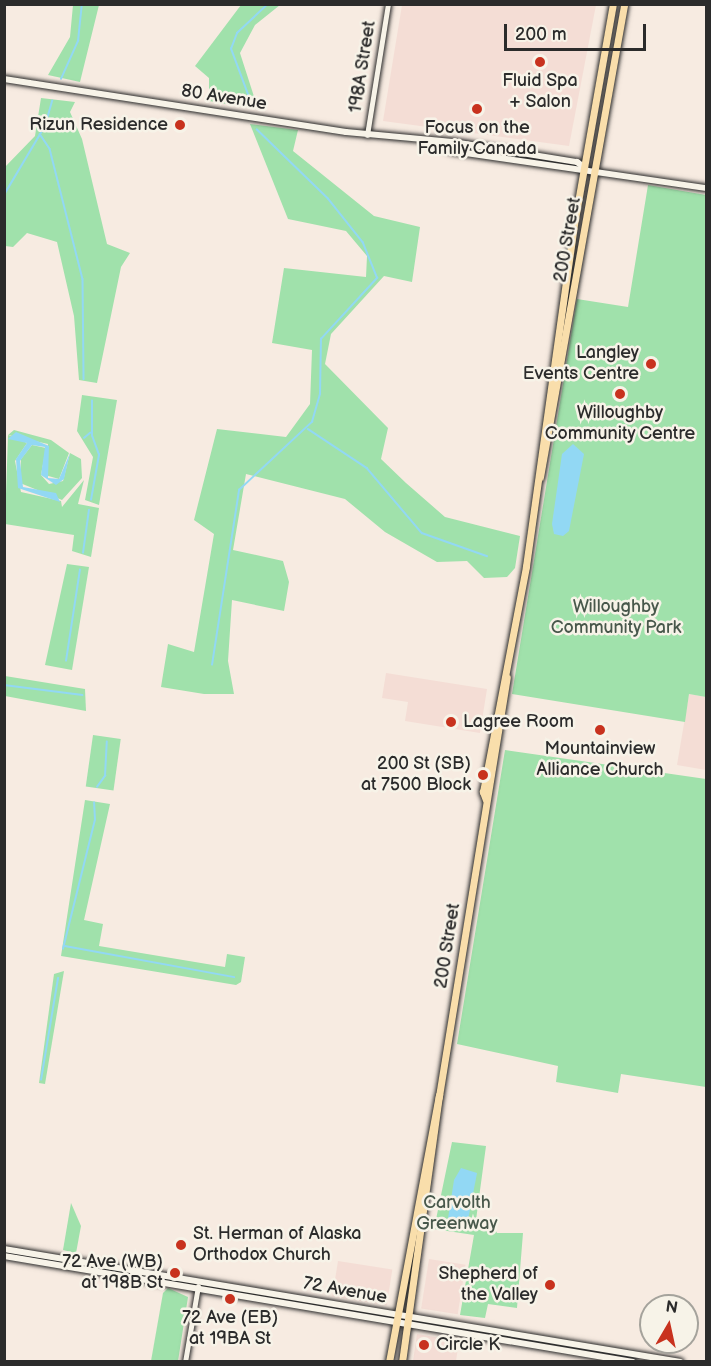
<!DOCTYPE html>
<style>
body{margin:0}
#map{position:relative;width:711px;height:1366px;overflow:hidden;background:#f7ebe1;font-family:"Balsamiq Sans",sans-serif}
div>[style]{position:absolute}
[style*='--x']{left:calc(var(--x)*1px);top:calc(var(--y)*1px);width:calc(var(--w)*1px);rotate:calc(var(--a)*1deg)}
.built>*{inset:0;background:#f4ddd5;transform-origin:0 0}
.green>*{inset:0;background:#a0e1ab;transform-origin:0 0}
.water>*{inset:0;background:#92d8f4}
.stream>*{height:1.5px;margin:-0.75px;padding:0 0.75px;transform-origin:0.75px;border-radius:0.75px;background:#92d8f4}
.roads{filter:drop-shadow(0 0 2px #2b2b2b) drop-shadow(0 0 2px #2b2b2b)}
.tertiary>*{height:5px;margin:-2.5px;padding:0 2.5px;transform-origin:2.5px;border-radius:2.5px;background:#f7f3e8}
.secondary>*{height:6px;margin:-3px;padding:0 3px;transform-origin:3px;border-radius:3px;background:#f7f3e8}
.primary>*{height:7px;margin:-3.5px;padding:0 3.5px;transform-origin:3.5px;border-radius:3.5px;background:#f9deab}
.dots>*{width:16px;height:16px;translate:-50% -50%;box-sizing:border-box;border:3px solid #f7f3e8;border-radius:50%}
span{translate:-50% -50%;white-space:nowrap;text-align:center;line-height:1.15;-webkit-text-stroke:5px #f7f3e8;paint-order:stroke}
.street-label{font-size:18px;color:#2b2b2b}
.poi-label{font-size:18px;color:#2b2b2b}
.right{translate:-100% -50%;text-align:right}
.left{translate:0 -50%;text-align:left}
.park-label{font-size:18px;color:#48584b}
.frame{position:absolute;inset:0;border:6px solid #2b2b2b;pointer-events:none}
.north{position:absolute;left:639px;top:1294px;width:60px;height:60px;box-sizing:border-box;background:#f7f3e8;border:2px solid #a5a39c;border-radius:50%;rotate:9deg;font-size:16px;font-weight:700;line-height:24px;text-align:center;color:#2b2b2b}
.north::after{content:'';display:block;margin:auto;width:21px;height:27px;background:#c8321e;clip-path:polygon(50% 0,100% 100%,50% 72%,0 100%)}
.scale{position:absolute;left:504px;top:24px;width:142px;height:27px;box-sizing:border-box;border:3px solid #2b2b2b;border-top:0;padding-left:8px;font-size:18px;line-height:21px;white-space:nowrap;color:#2b2b2b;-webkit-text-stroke:4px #f7f3e8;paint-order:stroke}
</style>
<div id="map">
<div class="built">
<i style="clip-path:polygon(402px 5px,596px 5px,569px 146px,383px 121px)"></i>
<i style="clip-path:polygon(386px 673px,487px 689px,480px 733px,405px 721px,408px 702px,382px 698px)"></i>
<i style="clip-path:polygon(689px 694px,706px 697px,706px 770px,677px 765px)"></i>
<i style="left:429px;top:1259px;width:37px;height:50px;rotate:9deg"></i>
<i style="left:338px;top:1261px;width:55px;height:36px;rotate:9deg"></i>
<i style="clip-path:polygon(417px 1334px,459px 1341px,456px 1361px,413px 1361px)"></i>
</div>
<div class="green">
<i style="clip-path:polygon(73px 5px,99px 5px,80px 82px,48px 75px,70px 37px)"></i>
<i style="clip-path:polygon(241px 5px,280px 5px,255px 25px,240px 53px,258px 109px,209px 101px,209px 78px,195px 66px)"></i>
<i style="clip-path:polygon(41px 98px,75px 102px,70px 112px,82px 139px,107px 244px,130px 253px,121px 267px,97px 383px,79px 380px,74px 316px,57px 242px,27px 233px,13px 247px,5px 246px,5px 167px,35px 136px)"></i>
<i style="clip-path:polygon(250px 124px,298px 130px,293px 151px,374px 216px,420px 227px,412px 282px,384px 276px,331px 334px,325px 364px,388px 428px,381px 459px,406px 483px,445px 517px,520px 536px,515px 568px,507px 577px,484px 578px,467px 561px,437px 562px,385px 532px,345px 499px,246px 474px,233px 550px,283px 561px,289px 582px,284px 611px,232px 600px,228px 661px,234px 694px,204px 694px,161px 687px,168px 644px,194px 652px,214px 534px,194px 520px,217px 429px,286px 437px,310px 404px,312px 350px,272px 343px,284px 268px,366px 277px,367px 256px,346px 231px,288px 219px)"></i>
<i style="clip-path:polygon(648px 185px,706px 195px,706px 697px,689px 694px,685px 722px,512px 694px,577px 299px,628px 307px)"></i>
<i style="clip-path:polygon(82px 395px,117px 400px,99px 505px,85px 500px,93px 457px,77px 431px)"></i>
<i style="clip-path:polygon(14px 430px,51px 440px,69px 453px,59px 479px,45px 475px,48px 444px,8px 435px)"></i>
<i style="clip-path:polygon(8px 435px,27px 443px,15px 461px,21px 492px,61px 501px,62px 507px,84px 480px,78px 504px,99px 508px,91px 557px,72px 551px,74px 535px,5px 524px)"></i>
<i style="clip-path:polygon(32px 445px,46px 448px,41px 475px,49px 484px,63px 481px,70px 453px,81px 459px,82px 478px,62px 500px,20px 483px,21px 459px)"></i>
<i style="clip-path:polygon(67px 564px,89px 567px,72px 670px,45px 665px)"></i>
<i style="clip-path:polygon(5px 676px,85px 689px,86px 711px,5px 696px)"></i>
<i style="left:93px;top:735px;width:28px;height:52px;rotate:8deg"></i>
<i style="clip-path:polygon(505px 750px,706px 779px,706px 1087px,621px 1074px,618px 1093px,556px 1082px,558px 1066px,457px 1044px)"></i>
<i style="clip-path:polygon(85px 800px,110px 804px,84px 920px,103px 924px,99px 946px,225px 967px,227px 954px,245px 957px,241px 982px,236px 985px,61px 956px)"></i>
<i style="clip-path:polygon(64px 971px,45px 1084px,39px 1083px,54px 974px)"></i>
<i style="clip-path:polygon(452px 1142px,486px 1146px,476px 1220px,492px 1223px,497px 1233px,523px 1233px,517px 1308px,488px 1304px,485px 1318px,460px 1315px,474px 1235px,434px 1229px)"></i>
<i style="clip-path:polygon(71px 1203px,81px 1226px,76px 1253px,63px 1250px)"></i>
<i style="clip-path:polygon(168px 1288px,188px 1297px,178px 1361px,151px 1361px,163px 1293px)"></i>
</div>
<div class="water">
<i style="clip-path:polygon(16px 432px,49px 446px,48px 478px,59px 479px,70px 453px,64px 479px,56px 485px,41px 475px,45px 447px,32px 445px,20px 461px,23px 487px,56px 493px,60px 502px,18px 488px,16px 459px,27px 443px,8px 439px)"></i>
<i style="clip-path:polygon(573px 444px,584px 454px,569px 531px,563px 536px,554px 534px,552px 524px,562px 454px)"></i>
<i style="clip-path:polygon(461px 1168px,477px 1173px,469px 1215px,466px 1225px,447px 1225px,454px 1180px)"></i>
</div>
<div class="stream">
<i style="--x:61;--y:79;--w:42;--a:-65.9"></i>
<i style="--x:78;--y:41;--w:37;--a:-84"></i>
<i style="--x:253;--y:108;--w:63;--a:-110.4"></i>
<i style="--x:231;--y:49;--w:17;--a:-69"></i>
<i style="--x:237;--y:33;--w:42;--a:-43.1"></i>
<i style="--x:40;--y:134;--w:18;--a:56"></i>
<i style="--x:50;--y:149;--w:134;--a:75.8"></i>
<i style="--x:83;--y:279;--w:100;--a:89.4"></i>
<i style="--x:4;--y:195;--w:80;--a:-59.3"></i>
<i style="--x:45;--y:126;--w:26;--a:-74"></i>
<i style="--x:308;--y:429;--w:71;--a:33.5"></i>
<i style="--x:367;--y:468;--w:85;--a:49.8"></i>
<i style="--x:422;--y:533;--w:69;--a:19.5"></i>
<i style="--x:84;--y:438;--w:8;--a:-40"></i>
<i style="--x:91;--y:500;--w:46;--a:-79.9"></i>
<i style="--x:99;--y:455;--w:20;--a:-110"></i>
<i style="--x:92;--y:436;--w:35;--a:-90"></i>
<i style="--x:83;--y:553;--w:43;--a:-82.1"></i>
<i style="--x:66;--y:661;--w:92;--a:-81.3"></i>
<i style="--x:212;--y:665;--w:177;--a:-81.2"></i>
<i style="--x:239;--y:490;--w:100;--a:-43"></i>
<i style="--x:312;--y:422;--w:29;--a:-74"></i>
<i style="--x:320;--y:394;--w:55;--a:-89"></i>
<i style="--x:321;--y:339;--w:83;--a:-47.4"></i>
<i style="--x:377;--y:278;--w:38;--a:-112"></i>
<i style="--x:363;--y:243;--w:56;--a:-128.5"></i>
<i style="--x:328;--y:199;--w:99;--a:-135.8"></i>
<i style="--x:4;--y:685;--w:79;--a:7.3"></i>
<i style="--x:97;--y:787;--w:14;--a:-54"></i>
<i style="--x:105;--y:776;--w:34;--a:-87"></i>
<i style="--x:65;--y:946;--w:172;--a:10.4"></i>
<i style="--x:63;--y:949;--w:133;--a:-76.1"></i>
<i style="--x:95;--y:820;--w:17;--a:-93"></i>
<i style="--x:41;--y:1080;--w:103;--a:-80.5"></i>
</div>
<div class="roads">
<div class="tertiary">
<i style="--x:367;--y:135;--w:133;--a:-80.9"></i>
<i style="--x:185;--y:1362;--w:77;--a:-80.3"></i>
</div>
<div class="secondary">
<i style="--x:4;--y:79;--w:346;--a:8.8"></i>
<i style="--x:346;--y:132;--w:107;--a:5.3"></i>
<i style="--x:453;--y:142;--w:126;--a:9.2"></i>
<i style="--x:577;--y:162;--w:10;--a:37"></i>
<i style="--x:440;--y:145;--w:13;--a:27"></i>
<i style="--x:452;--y:151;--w:257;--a:8.3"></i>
<i style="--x:4;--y:1249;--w:686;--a:9.48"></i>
<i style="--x:4;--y:1256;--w:638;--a:9.57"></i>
</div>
<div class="primary">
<i style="--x:540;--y:477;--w:480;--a:-79.9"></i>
<i style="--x:486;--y:800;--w:9;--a:-111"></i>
<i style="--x:483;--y:792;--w:230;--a:-79.2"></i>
<i style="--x:526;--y:566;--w:350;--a:-82"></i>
<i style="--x:575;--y:219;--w:218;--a:-80"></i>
<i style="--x:389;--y:1362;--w:271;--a:-79.4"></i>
<i style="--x:439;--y:1096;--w:424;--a:-80.8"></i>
<i style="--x:402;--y:1362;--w:269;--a:-82.1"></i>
</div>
</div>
<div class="dots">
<i style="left:540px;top:62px;background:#c8321e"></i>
<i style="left:477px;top:109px;background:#c8321e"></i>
<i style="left:180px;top:125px;background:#c8321e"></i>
<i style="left:651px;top:364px;background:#c8321e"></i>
<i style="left:620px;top:394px;background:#c8321e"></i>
<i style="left:451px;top:722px;background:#c8321e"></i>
<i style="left:600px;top:730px;background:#c8321e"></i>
<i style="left:483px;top:775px;background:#c8321e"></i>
<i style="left:181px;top:1245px;background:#c8321e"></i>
<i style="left:175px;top:1273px;background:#c8321e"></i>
<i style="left:550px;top:1285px;background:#c8321e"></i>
<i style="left:230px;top:1299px;background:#c8321e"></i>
<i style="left:424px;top:1345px;background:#c8321e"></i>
</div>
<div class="street-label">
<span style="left:363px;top:67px;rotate:-81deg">198A Street</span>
<span style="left:224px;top:98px;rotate:9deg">80 Avenue</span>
<span style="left:568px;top:240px;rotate:-80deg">200 Street</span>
<span style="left:448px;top:946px;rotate:-81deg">200 Street</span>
<span style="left:345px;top:1291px;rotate:10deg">72 Avenue</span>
</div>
<div class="poi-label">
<span style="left:540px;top:92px">Fluid Spa<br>+ Salon</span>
<span class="right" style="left:168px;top:125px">Rizun Residence</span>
<span style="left:477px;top:139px">Focus on the<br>Family Canada</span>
<span class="right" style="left:639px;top:364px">Langley<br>Events Centre</span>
<span style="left:620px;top:424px">Willoughby<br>Community Centre</span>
<span class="left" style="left:463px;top:722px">Lagree Room</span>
<span style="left:600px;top:760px">Mountainview<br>Alliance Church</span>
<span class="right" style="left:471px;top:775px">200 St (SB)<br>at 7500 Block</span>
<span class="left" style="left:193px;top:1245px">St. Herman of Alaska<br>Orthodox Church</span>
<span class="right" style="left:163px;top:1273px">72 Ave (WB)<br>at 198B St</span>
<span class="right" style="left:538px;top:1285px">Shepherd of<br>the Valley</span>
<span style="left:230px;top:1329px">72 Ave (EB)<br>at 19BA St</span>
<span class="left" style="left:436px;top:1345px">Circle K</span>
</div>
<div class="park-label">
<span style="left:616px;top:618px">Willoughby<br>Community Park</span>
<span style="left:457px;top:1214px">Carvolth<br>Greenway</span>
</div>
<div class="frame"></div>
<div class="north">N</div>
<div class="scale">200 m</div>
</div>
